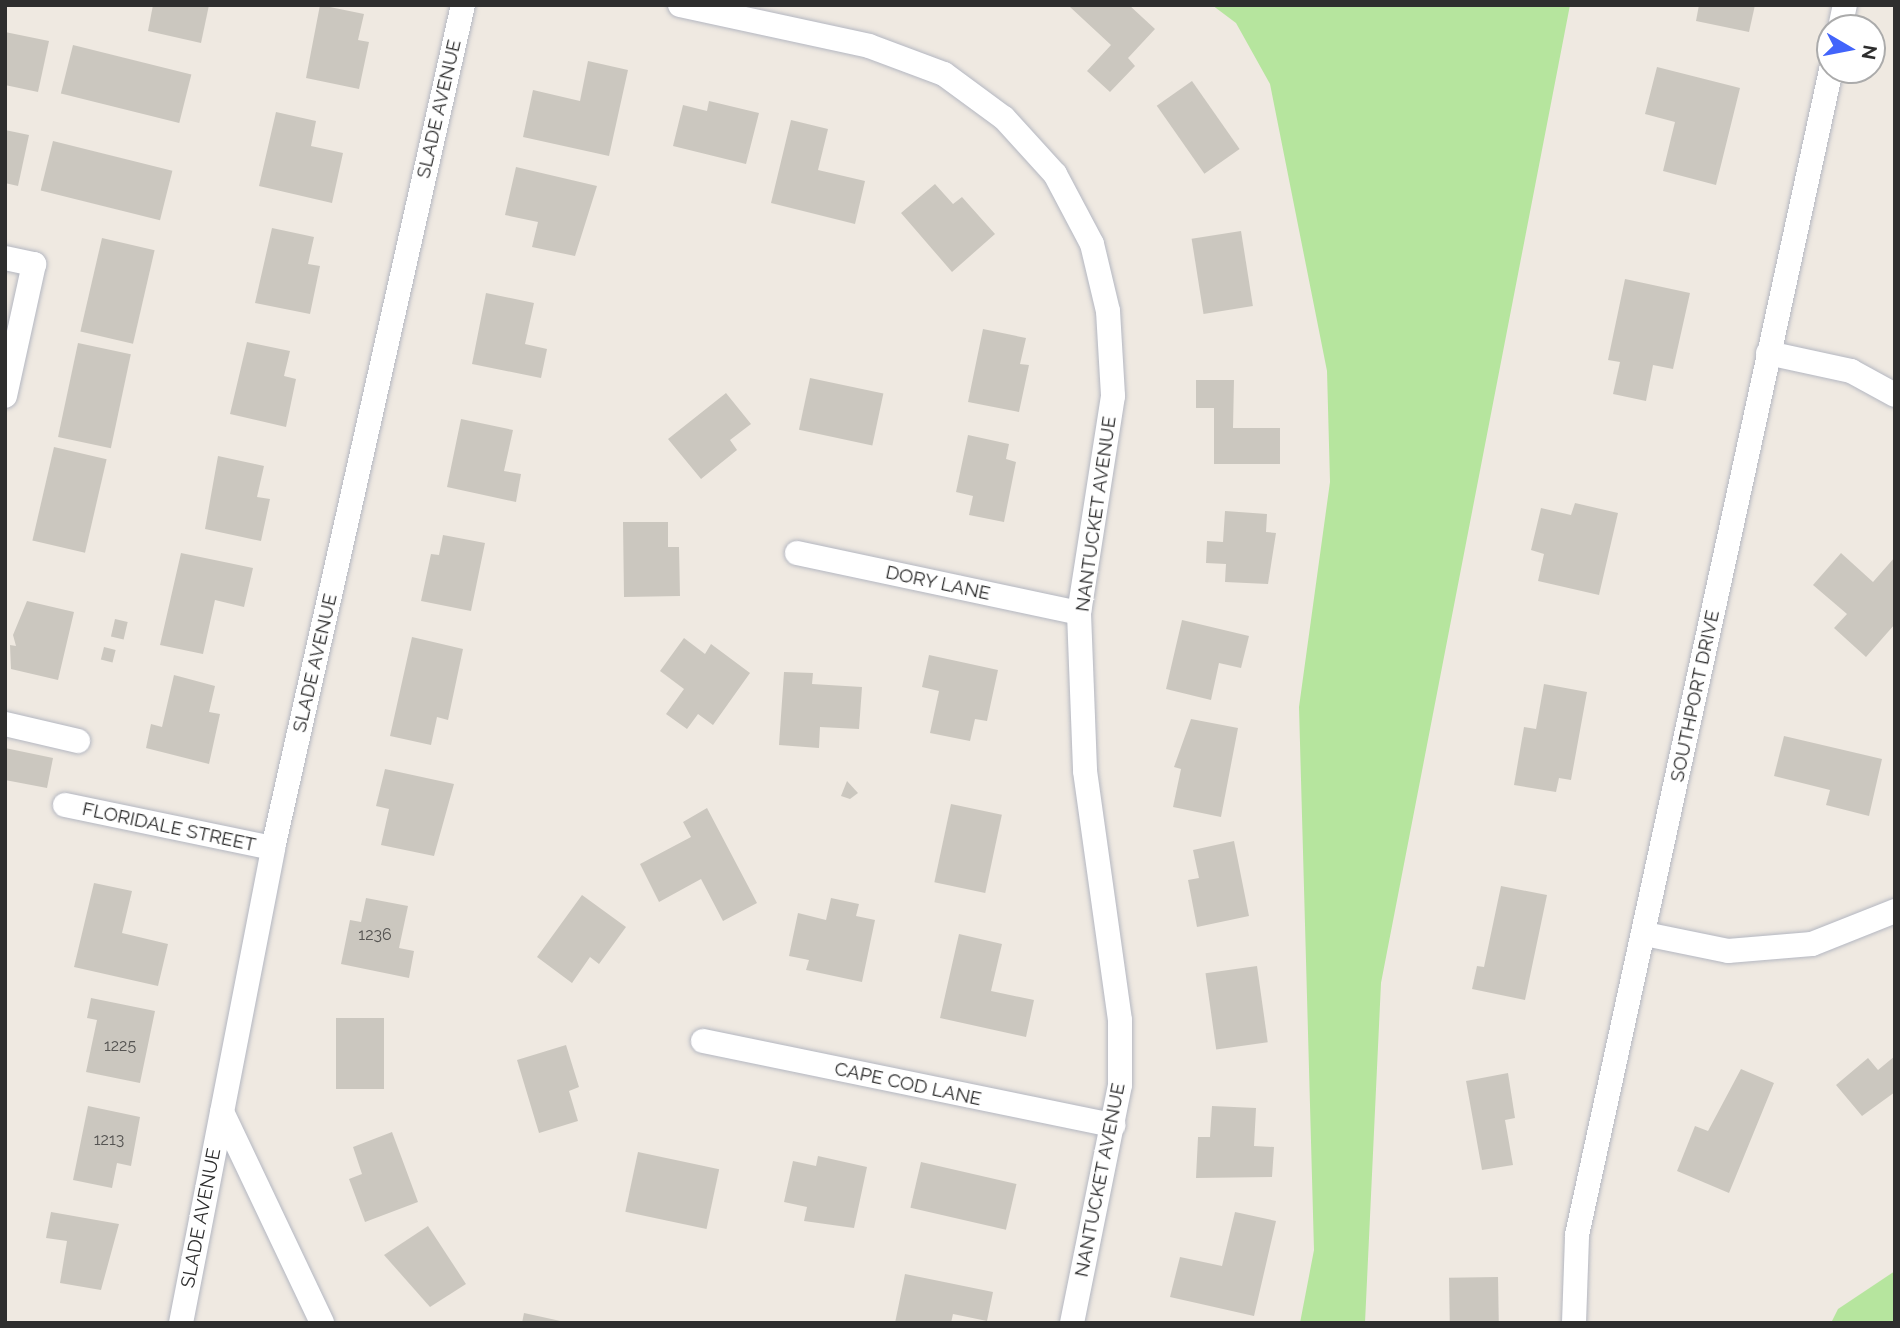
<!DOCTYPE html>
<style>
body{margin:0}
#map{position:relative;width:1900px;height:1328px;overflow:hidden;background:#efe9e1;font-family:Raleway,sans-serif}
div>[style]{position:absolute}
[style*='--x']{left:calc(var(--x)*1px);top:calc(var(--y)*1px);width:calc(var(--w)*1px);rotate:calc(var(--a)*1deg)}
.green>*{inset:0;background:#b6e59e}
.building>*{inset:0;background:#cbc7bf;transform-origin:0 0}
.roads{filter:drop-shadow(0 0 2px #b4b7c1) drop-shadow(0 0 2px #b4b7c1)}
.street>*{height:24px;margin:-12px;padding:0 12px;transform-origin:12px;border-radius:12px;background:#fff}
span{translate:-50% -50%;white-space:nowrap;text-align:center;line-height:1.15;-webkit-text-stroke:5px #fff;paint-order:stroke}
.number-label{font-size:16px;color:#555452}
.number-label span{-webkit-text-stroke-width:0}
.street-label{font-size:19px;color:#2e2e2e}
.frame{position:absolute;inset:0;border:7px solid #2e2e2e;pointer-events:none}
.north{position:absolute;left:1816px;top:14px;width:70px;height:70px;box-sizing:border-box;background:#fff;border:2px solid #ababab;border-radius:50%;rotate:100deg;font-size:19px;font-weight:700;line-height:28px;text-align:center;color:#2e2e2e}
.north::after{content:'';display:block;margin:auto;width:24px;height:32px;background:#4264fb;clip-path:polygon(50% 0,100% 100%,50% 72%,0 100%)}
</style>
<div id="map">
<div class="green">
<i style="clip-path:polygon(1212px 5px,1570px 5px,1381px 983px,1365px 1323px,1300px 1323px,1314px 1250px,1299px 707px,1330px 482px,1327px 371px,1270px 84px,1236px 23px)"></i>
<i style="clip-path:polygon(1895px 1271px,1895px 1323px,1831px 1323px,1838px 1309px)"></i>
</div>
<div class="building">
<i style="clip-path:polygon(153px 5px,209px 5px,201px 43px,148px 31px)"></i>
<i style="clip-path:polygon(320px 5px,364px 14px,358px 40px,369px 42px,359px 89px,306px 78px)"></i>
<i style="clip-path:polygon(1129px 5px,1155px 29px,1128px 58px,1135px 66px,1110px 92px,1087px 71px,1111px 45px,1070px 7px)"></i>
<i style="clip-path:polygon(1699px 5px,1755px 5px,1749px 32px,1696px 21px)"></i>
<i style="clip-path:polygon(5px 32px,49px 41px,38px 92px,5px 85px)"></i>
<i style="left:73px;top:45px;width:122px;height:50px;rotate:14deg"></i>
<i style="clip-path:polygon(588px 61px,628px 70px,609px 156px,523px 137px,533px 90px,580px 101px)"></i>
<i style="clip-path:polygon(1657px 67px,1740px 88px,1716px 185px,1663px 171px,1675px 122px,1645px 114px)"></i>
<i style="left:1192px;top:81px;width:83px;height:43px;rotate:55deg"></i>
<i style="clip-path:polygon(709px 101px,759px 113px,746px 164px,673px 146px,683px 105px,707px 111px)"></i>
<i style="clip-path:polygon(276px 112px,316px 121px,311px 146px,343px 153px,332px 203px,259px 186px)"></i>
<i style="clip-path:polygon(791px 120px,828px 129px,818px 170px,865px 181px,855px 224px,771px 203px)"></i>
<i style="clip-path:polygon(5px 130px,29px 135px,18px 186px,5px 183px)"></i>
<i style="left:53px;top:141px;width:123px;height:51px;rotate:14deg"></i>
<i style="clip-path:polygon(516px 167px,597px 186px,575px 256px,532px 247px,538px 222px,505px 215px)"></i>
<i style="clip-path:polygon(935px 184px,953px 204px,962px 197px,995px 234px,952px 272px,901px 213px)"></i>
<i style="clip-path:polygon(272px 228px,314px 237px,308px 264px,320px 266px,310px 314px,255px 303px)"></i>
<i style="left:1241px;top:231px;width:76px;height:50px;rotate:81deg"></i>
<i style="left:102px;top:238px;width:54px;height:96px;rotate:13deg"></i>
<i style="clip-path:polygon(1625px 279px,1690px 293px,1673px 369px,1653px 365px,1646px 401px,1613px 394px,1620px 362px,1608px 360px)"></i>
<i style="clip-path:polygon(486px 293px,534px 303px,525px 344px,547px 349px,541px 378px,472px 364px)"></i>
<i style="clip-path:polygon(983px 329px,1026px 338px,1020px 364px,1029px 365px,1019px 412px,968px 402px)"></i>
<i style="clip-path:polygon(247px 342px,290px 351px,284px 376px,296px 379px,286px 427px,230px 414px)"></i>
<i style="left:78px;top:343px;width:54px;height:96px;rotate:12deg"></i>
<i style="left:810px;top:378px;width:75px;height:53px;rotate:12deg"></i>
<i style="clip-path:polygon(1196px 380px,1234px 380px,1233px 428px,1280px 428px,1280px 464px,1214px 464px,1214px 408px,1196px 408px)"></i>
<i style="clip-path:polygon(726px 393px,751px 424px,730px 440px,737px 450px,701px 479px,668px 439px)"></i>
<i style="clip-path:polygon(461px 419px,513px 430px,504px 471px,521px 474px,516px 502px,447px 487px)"></i>
<i style="clip-path:polygon(968px 435px,1009px 444px,1006px 459px,1016px 462px,1004px 522px,969px 515px,973px 496px,956px 492px)"></i>
<i style="left:54px;top:447px;width:54px;height:96px;rotate:13deg"></i>
<i style="clip-path:polygon(218px 456px,264px 466px,257px 497px,270px 499px,261px 541px,205px 529px)"></i>
<i style="clip-path:polygon(1575px 503px,1618px 513px,1599px 595px,1538px 581px,1544px 554px,1531px 550px,1541px 508px,1571px 515px)"></i>
<i style="clip-path:polygon(1225px 511px,1267px 514px,1266px 532px,1276px 533px,1268px 584px,1225px 582px,1226px 564px,1206px 563px,1207px 541px,1223px 542px)"></i>
<i style="clip-path:polygon(623px 522px,668px 522px,668px 547px,679px 547px,680px 596px,624px 597px)"></i>
<i style="clip-path:polygon(443px 535px,485px 543px,471px 611px,421px 601px,431px 554px,439px 555px)"></i>
<i style="clip-path:polygon(181px 553px,253px 568px,244px 607px,215px 600px,203px 654px,160px 645px)"></i>
<i style="clip-path:polygon(1841px 553px,1873px 582px,1895px 557px,1895px 624px,1866px 657px,1834px 628px,1847px 614px,1813px 585px)"></i>
<i style="clip-path:polygon(27px 601px,74px 612px,58px 680px,11px 669px,10px 645px,16px 646px,13px 635px)"></i>
<i style="left:115px;top:619px;width:13px;height:18px;rotate:13deg"></i>
<i style="clip-path:polygon(1182px 620px,1249px 636px,1241px 668px,1219px 663px,1211px 700px,1166px 689px)"></i>
<i style="clip-path:polygon(412px 637px,463px 649px,448px 720px,437px 717px,431px 745px,390px 736px)"></i>
<i style="clip-path:polygon(684px 638px,705px 654px,711px 644px,750px 673px,713px 725px,698px 714px,687px 729px,666px 714px,684px 689px,660px 671px)"></i>
<i style="left:104px;top:647px;width:12px;height:13px;rotate:14deg"></i>
<i style="clip-path:polygon(929px 655px,998px 670px,987px 721px,975px 719px,970px 741px,930px 733px,939px 691px,922px 687px)"></i>
<i style="clip-path:polygon(784px 672px,813px 673px,812px 684px,862px 687px,859px 729px,820px 727px,819px 748px,779px 745px)"></i>
<i style="clip-path:polygon(174px 675px,215px 686px,209px 712px,220px 714px,209px 764px,146px 748px,151px 724px,162px 727px)"></i>
<i style="clip-path:polygon(1544px 684px,1587px 692px,1571px 780px,1559px 778px,1556px 792px,1514px 785px,1524px 727px,1536px 729px)"></i>
<i style="clip-path:polygon(1191px 719px,1238px 728px,1221px 817px,1173px 807px,1181px 769px,1174px 767px)"></i>
<i style="clip-path:polygon(1784px 736px,1882px 759px,1869px 816px,1826px 805px,1830px 790px,1774px 776px)"></i>
<i style="clip-path:polygon(5px 748px,53px 758px,47px 788px,5px 780px)"></i>
<i style="clip-path:polygon(385px 769px,454px 784px,434px 856px,381px 845px,389px 809px,376px 806px)"></i>
<i style="clip-path:polygon(847px 781px,858px 793px,850px 799px,841px 796px)"></i>
<i style="left:951px;top:804px;width:52px;height:80px;rotate:12deg"></i>
<i style="clip-path:polygon(707px 808px,757px 903px,723px 921px,701px 879px,659px 902px,640px 864px,691px 837px,683px 822px)"></i>
<i style="clip-path:polygon(1234px 841px,1249px 916px,1197px 927px,1188px 880px,1199px 878px,1193px 850px)"></i>
<i style="clip-path:polygon(94px 883px,132px 891px,122px 933px,168px 944px,158px 986px,74px 967px)"></i>
<i style="clip-path:polygon(1501px 886px,1547px 895px,1525px 1000px,1472px 989px,1477px 966px,1484px 967px)"></i>
<i style="clip-path:polygon(582px 895px,626px 927px,599px 964px,590px 957px,572px 983px,537px 957px)"></i>
<i style="clip-path:polygon(366px 898px,408px 906px,399px 948px,414px 951px,409px 978px,341px 964px,350px 920px,361px 922px)"></i>
<i style="clip-path:polygon(831px 898px,859px 904px,856px 916px,875px 920px,862px 982px,806px 970px,809px 960px,789px 956px,798px 913px,826px 920px)"></i>
<i style="clip-path:polygon(959px 934px,1002px 944px,991px 991px,1034px 1000px,1026px 1037px,940px 1018px)"></i>
<i style="left:1257px;top:966px;width:77px;height:52px;rotate:82deg"></i>
<i style="clip-path:polygon(91px 998px,155px 1011px,140px 1083px,86px 1072px,97px 1020px,87px 1018px)"></i>
<i style="left:336px;top:1018px;width:48px;height:71px"></i>
<i style="clip-path:polygon(566px 1045px,579px 1087px,569px 1091px,578px 1121px,539px 1133px,517px 1060px)"></i>
<i style="clip-path:polygon(1895px 1056px,1895px 1092px,1862px 1116px,1836px 1085px,1868px 1058px,1878px 1070px)"></i>
<i style="clip-path:polygon(1741px 1069px,1774px 1083px,1729px 1193px,1677px 1171px,1695px 1126px,1708px 1131px)"></i>
<i style="clip-path:polygon(1508px 1073px,1515px 1118px,1505px 1120px,1513px 1165px,1482px 1170px,1466px 1081px)"></i>
<i style="clip-path:polygon(88px 1106px,140px 1117px,131px 1166px,117px 1163px,112px 1188px,73px 1180px)"></i>
<i style="clip-path:polygon(1212px 1106px,1256px 1108px,1254px 1146px,1274px 1147px,1272px 1177px,1196px 1178px,1198px 1137px,1210px 1137px)"></i>
<i style="clip-path:polygon(392px 1132px,418px 1202px,365px 1222px,349px 1179px,362px 1174px,353px 1147px)"></i>
<i style="left:638px;top:1152px;width:83px;height:61px;rotate:12deg"></i>
<i style="clip-path:polygon(818px 1156px,867px 1167px,854px 1228px,804px 1221px,807px 1207px,784px 1202px,793px 1161px,816px 1166px)"></i>
<i style="left:921px;top:1162px;width:98px;height:47px;rotate:13deg"></i>
<i style="clip-path:polygon(51px 1212px,119px 1224px,101px 1290px,60px 1283px,67px 1241px,46px 1238px)"></i>
<i style="clip-path:polygon(1235px 1212px,1276px 1221px,1254px 1316px,1170px 1297px,1180px 1257px,1222px 1266px)"></i>
<i style="clip-path:polygon(428px 1226px,466px 1284px,430px 1307px,384px 1255px)"></i>
<i style="clip-path:polygon(905px 1274px,993px 1292px,987px 1321px,953px 1314px,951px 1323px,895px 1323px)"></i>
<i style="left:1498px;top:1277px;width:46px;height:49px;rotate:89deg"></i>
<i style="clip-path:polygon(524px 1313px,565px 1322px,565px 1323px,522px 1323px)"></i>
</div>
<div class="roads">
<div class="street">
<i style="--x:680;--y:5;--w:193;--a:12.2"></i>
<i style="--x:869;--y:46;--w:80;--a:20.5"></i>
<i style="--x:944;--y:74;--w:74;--a:36.3"></i>
<i style="--x:1004;--y:118;--w:76;--a:47.7"></i>
<i style="--x:1055;--y:174;--w:79;--a:62.1"></i>
<i style="--x:1092;--y:244;--w:69;--a:76.6"></i>
<i style="--x:1108;--y:311;--w:85;--a:86.6"></i>
<i style="--x:1113;--y:396;--w:220;--a:98.9"></i>
<i style="--x:1079;--y:613;--w:158;--a:87.8"></i>
<i style="--x:1085;--y:771;--w:251;--a:82"></i>
<i style="--x:1120;--y:1020;--w:65;--a:90"></i>
<i style="--x:1120;--y:1085;--w:243;--a:101.4"></i>
<i style="--x:1840;--y:28;--w:24;--a:-78"></i>
<i style="--x:5;--y:258;--w:30;--a:12"></i>
<i style="--x:34;--y:264;--w:135;--a:102.4"></i>
<i style="--x:1768;--y:353;--w:85;--a:12.2"></i>
<i style="--x:1851;--y:371;--w:50;--a:28.6"></i>
<i style="--x:797;--y:553;--w:288;--a:12"></i>
<i style="--x:5;--y:724;--w:75;--a:13.1"></i>
<i style="--x:65;--y:805;--w:212;--a:11.7"></i>
<i style="--x:1645;--y:934;--w:85;--a:11.6"></i>
<i style="--x:1728;--y:951;--w:84;--a:-4.8"></i>
<i style="--x:1812;--y:944;--w:89;--a:-21.7"></i>
<i style="--x:703;--y:1041;--w:419;--a:11.6"></i>
<i style="--x:222;--y:1112;--w:233;--a:64.6"></i>
<i style="--x:181;--y:1323;--w:484;--a:-79"></i>
<i style="--x:273;--y:848;--w:864;--a:-77.3"></i>
<i style="--x:1574;--y:1323;--w:88;--a:-88"></i>
<i style="--x:1577;--y:1235;--w:1192;--a:-77.7"></i>
</div>
</div>
<div class="number-label">
<span style="left:375px;top:935px">1236</span>
<span style="left:120px;top:1046px">1225</span>
<span style="left:109px;top:1140px">1213</span>
</div>
<div class="street-label">
<span style="left:439px;top:109px;rotate:-77deg">SLADE AVENUE</span>
<span style="left:1096px;top:514px;rotate:-82deg">NANTUCKET AVENUE</span>
<span style="left:938px;top:583px;rotate:12deg">DORY LANE</span>
<span style="left:315px;top:663px;rotate:-77deg">SLADE AVENUE</span>
<span style="left:1695px;top:696px;rotate:-78deg">SOUTHPORT DRIVE</span>
<span style="left:169px;top:827px;rotate:12deg">FLORIDALE STREET</span>
<span style="left:908px;top:1084px;rotate:12deg">CAPE COD LANE</span>
<span style="left:1100px;top:1180px;rotate:-79deg">NANTUCKET AVENUE</span>
<span style="left:201px;top:1218px;rotate:-79deg">SLADE AVENUE</span>
</div>
<div class="frame"></div>
<div class="north">N</div>
</div>
